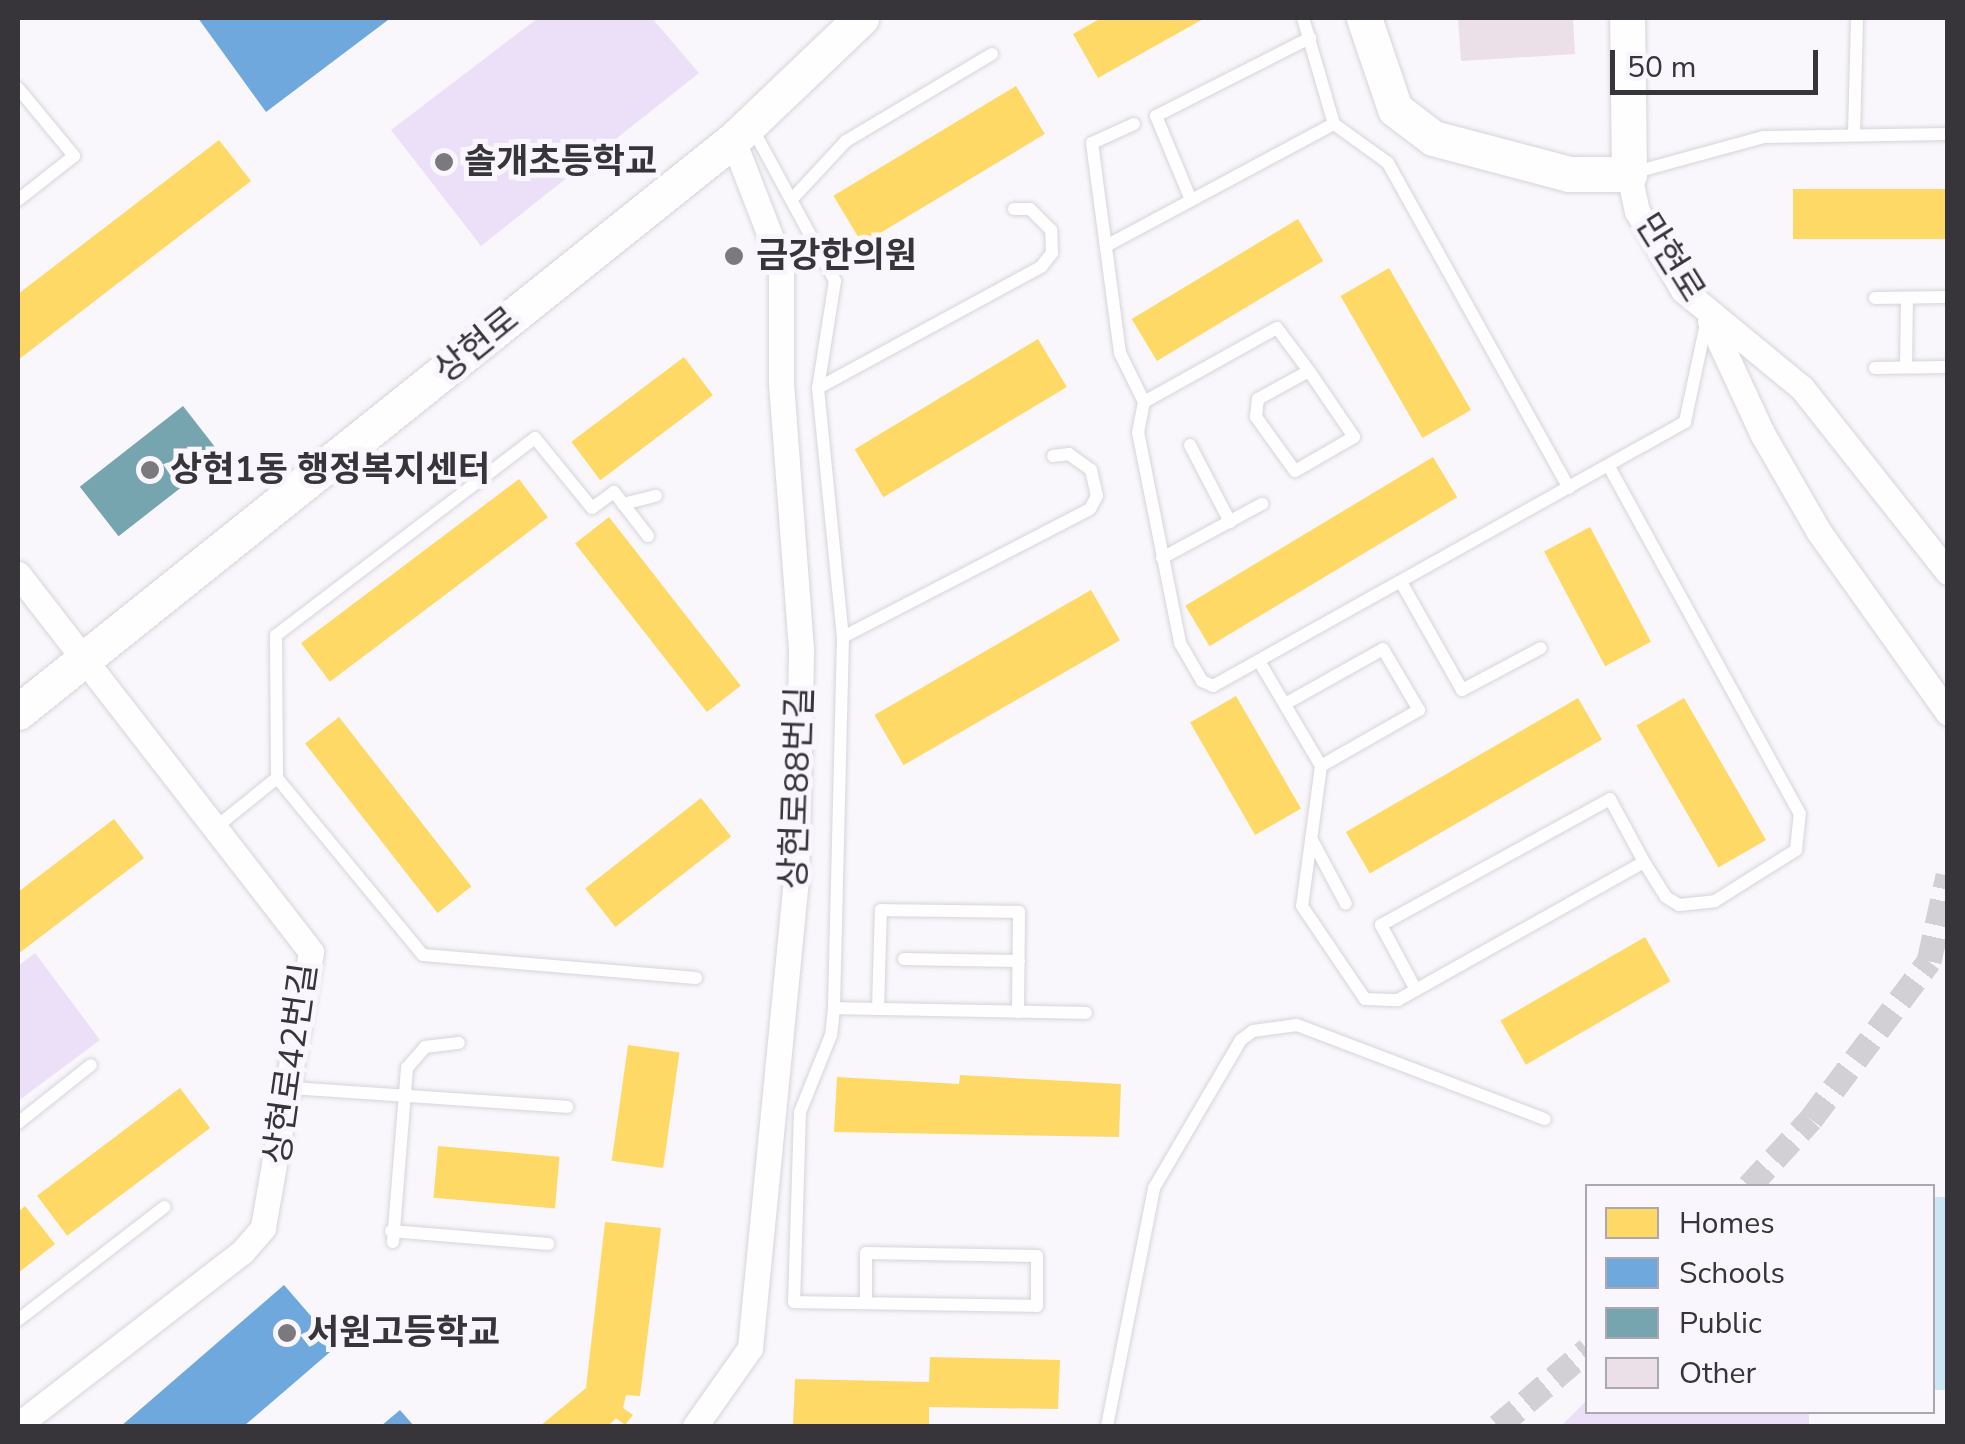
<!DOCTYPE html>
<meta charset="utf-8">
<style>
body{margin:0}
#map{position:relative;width:1965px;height:1444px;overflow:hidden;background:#f9f7fc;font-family:"Nunito Sans","Noto Sans KR",sans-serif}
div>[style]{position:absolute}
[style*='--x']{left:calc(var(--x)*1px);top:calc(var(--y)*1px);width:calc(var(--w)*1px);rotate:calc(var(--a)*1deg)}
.green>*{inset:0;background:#ebe0f8}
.water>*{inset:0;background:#cae7f6;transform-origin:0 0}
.homes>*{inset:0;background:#ffd966;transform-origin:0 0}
.schools>*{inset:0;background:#6fa8dc}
.public>*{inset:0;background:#76a5af;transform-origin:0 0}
.building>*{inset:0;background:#ebe0e8}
.street-tunnel>*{height:25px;margin-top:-12.5px;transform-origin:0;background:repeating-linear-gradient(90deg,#d2d0d5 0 25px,transparent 0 37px)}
.roads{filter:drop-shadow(0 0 2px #d6d4da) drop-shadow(0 0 2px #d6d4da)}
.lane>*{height:12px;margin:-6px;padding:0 6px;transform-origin:6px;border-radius:6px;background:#fefeff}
.street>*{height:25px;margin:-12.5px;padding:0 12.5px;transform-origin:12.5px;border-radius:12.5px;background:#fefeff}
.secondary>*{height:35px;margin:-17.5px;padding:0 17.5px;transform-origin:17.5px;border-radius:17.5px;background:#fefeff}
.dots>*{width:28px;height:28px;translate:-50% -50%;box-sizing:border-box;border:5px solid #f9f6fd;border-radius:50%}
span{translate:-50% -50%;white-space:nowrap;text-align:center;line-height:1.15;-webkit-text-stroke:10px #f9f6fd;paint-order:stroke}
.poi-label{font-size:35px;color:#37343a;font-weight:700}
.left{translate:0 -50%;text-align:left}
.street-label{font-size:35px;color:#37343a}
.frame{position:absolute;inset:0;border:20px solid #37343a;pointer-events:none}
.legend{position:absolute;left:1585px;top:1184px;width:350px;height:230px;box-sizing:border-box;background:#f9f6fd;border:2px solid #aba8af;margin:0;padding:12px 18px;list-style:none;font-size:30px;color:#37343a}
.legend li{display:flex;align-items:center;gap:20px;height:50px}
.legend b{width:50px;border:2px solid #aba8af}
.scale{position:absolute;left:1610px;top:50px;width:208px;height:45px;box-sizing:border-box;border:5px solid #37343a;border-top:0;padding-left:12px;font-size:30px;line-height:35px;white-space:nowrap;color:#37343a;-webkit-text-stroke:8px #f9f6fd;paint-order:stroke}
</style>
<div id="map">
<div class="green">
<i style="clip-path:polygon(538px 18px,652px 18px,699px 73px,481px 246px,391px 130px)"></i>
<i style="clip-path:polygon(35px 953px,100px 1040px,18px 1101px,18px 966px)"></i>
<i style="clip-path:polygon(1587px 1400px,1588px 1412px,1809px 1412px,1809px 1426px,1561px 1426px)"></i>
</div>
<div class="water">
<i style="left:1933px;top:1197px;width:14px;height:193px"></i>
</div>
<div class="homes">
<i style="clip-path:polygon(1101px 18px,1205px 18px,1098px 78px,1073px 34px)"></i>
<i style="left:1016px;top:86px;width:56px;height:213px;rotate:59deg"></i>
<i style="clip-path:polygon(219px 140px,251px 181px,18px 360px,18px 294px)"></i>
<i style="left:1793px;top:189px;width:155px;height:50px"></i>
<i style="left:1298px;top:219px;width:49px;height:194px;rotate:59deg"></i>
<i style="left:1389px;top:268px;width:164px;height:56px;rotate:60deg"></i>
<i style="left:1038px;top:339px;width:56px;height:214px;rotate:59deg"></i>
<i style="left:684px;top:357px;width:48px;height:141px;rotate:53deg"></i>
<i style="left:1433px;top:457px;width:47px;height:289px;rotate:59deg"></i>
<i style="left:519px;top:479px;width:48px;height:273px;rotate:53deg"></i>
<i style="left:609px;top:517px;width:214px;height:43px;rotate:52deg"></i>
<i style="left:1590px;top:527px;width:130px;height:52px;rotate:62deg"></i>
<i style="left:1091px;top:590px;width:58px;height:250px;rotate:60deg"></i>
<i style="left:1236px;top:696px;width:130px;height:53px;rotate:60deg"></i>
<i style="left:1578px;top:698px;width:48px;height:268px;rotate:60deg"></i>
<i style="left:1684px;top:698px;width:164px;height:55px;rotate:60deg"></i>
<i style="left:339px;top:717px;width:215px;height:43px;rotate:52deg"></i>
<i style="left:701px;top:798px;width:49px;height:147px;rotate:52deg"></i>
<i style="clip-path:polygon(114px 819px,144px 858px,18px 954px,18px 892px)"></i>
<i style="left:1645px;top:937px;width:51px;height:167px;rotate:60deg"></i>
<i style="left:628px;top:1045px;width:52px;height:117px;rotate:8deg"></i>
<i style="clip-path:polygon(960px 1075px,1121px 1084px,1119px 1137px,834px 1132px,837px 1077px,959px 1084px)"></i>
<i style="left:180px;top:1088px;width:50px;height:179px;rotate:53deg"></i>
<i style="left:438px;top:1146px;width:122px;height:52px;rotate:5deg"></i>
<i style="clip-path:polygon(25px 1206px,55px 1244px,18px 1273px,18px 1212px)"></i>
<i style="clip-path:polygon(605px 1222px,661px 1228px,640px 1396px,626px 1395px,623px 1408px,633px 1415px,625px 1425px,616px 1418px,608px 1426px,540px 1426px,586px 1388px)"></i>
<i style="clip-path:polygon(930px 1357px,1060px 1360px,1058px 1409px,929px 1407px,929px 1426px,793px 1426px,795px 1379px,929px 1382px)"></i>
</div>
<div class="schools">
<i style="clip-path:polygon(198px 18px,386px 18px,388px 20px,266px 112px)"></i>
<i style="clip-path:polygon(284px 1285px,337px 1346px,244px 1426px,121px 1426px)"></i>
<i style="clip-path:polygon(400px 1410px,414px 1426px,381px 1426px)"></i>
</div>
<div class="public">
<i style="left:183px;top:406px;width:63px;height:131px;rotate:52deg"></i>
</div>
<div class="building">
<i style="clip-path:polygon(1458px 18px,1573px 18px,1575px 54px,1461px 61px)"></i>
</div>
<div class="street-tunnel">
<i style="--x:1749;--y:1186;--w:91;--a:-47.2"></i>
<i style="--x:1811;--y:1119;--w:197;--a:-53.2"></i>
<i style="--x:1929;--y:961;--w:88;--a:-77.5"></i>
<i style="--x:1498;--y:1426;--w:118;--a:-40.5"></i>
</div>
<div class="roads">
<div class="lane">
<i style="--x:1303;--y:18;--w:110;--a:73.7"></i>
<i style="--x:1334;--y:124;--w:67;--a:35.8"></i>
<i style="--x:1388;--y:163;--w:372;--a:60.9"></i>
<i style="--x:18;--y:88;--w:88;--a:50.5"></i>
<i style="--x:74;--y:156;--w:71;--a:141.8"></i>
<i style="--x:1134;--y:124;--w:46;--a:155.7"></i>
<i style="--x:1092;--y:143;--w:212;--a:82.4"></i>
<i style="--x:1120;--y:353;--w:55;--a:63.9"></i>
<i style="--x:1144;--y:402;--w:31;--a:101"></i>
<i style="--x:1138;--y:432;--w:215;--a:78.7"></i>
<i style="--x:1180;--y:643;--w:44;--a:59.9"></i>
<i style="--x:1202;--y:681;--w:12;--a:24"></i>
<i style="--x:1213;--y:686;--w:541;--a:-29.22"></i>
<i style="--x:1685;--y:422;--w:100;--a:-77.9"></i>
<i style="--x:751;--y:126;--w:176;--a:61.5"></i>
<i style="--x:835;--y:281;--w:108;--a:99"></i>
<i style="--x:818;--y:388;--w:250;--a:84.3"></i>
<i style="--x:843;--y:637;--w:371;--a:91.4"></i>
<i style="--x:834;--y:1008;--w:27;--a:96"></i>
<i style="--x:831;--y:1035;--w:83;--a:111.9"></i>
<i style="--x:800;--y:1112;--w:190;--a:91.8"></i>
<i style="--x:794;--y:1302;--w:243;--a:0.9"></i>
<i style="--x:1037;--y:1306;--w:50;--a:-90"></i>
<i style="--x:1037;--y:1256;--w:171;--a:-179"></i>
<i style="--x:866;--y:1253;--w:50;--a:90"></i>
<i style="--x:1854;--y:134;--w:116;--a:-88.5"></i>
<i style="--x:1632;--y:173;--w:137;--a:-15.3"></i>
<i style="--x:1764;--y:137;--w:184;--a:-0.9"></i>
<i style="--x:793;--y:198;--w:78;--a:-47.1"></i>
<i style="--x:846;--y:141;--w:170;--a:-30.8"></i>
<i style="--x:1191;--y:200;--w:91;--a:-112.6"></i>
<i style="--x:1156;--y:116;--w:173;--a:-26.9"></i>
<i style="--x:1106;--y:246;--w:259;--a:-28.2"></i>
<i style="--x:1875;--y:298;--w:73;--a:-0.8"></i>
<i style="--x:1906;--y:367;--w:69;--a:-89.2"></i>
<i style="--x:1875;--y:368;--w:73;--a:-0.8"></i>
<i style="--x:818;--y:388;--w:254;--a:-28.5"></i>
<i style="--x:1041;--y:267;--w:18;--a:-52"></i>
<i style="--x:1052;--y:253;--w:23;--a:-92"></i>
<i style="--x:1051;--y:230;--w:30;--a:-135"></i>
<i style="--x:1030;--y:209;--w:16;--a:180"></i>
<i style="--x:1144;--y:402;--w:152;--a:-29.1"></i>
<i style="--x:1277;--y:328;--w:54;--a:53.3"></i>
<i style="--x:1309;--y:371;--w:80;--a:55.7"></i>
<i style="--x:1354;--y:437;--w:68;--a:150"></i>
<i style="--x:1295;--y:471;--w:67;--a:-125.8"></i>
<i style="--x:1256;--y:417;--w:18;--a:-84"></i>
<i style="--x:1258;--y:399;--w:58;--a:-28.8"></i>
<i style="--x:1190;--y:445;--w:87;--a:62.5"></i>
<i style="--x:623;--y:504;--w:34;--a:-14"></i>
<i style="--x:648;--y:536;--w:56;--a:-127.7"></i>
<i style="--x:614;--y:492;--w:27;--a:144"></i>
<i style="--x:592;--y:508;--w:90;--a:-129.2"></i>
<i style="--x:535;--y:438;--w:325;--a:142.7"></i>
<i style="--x:276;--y:635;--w:143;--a:89.6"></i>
<i style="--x:277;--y:778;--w:229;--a:50.5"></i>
<i style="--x:423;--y:955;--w:274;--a:4.8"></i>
<i style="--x:1162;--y:558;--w:114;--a:-28.4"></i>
<i style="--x:1401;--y:582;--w:124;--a:60.5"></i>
<i style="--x:1462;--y:690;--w:89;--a:-28"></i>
<i style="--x:843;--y:637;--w:278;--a:-27.4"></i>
<i style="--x:1090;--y:509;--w:15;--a:-62"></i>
<i style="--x:1097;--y:496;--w:27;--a:-103"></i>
<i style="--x:1091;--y:470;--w:27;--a:-144"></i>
<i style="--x:1069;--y:454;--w:16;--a:173"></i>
<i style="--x:1259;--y:661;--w:122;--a:59.4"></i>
<i style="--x:1321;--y:766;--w:141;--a:97.7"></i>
<i style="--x:1302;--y:906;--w:112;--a:55.9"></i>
<i style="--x:1365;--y:999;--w:33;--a:2"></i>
<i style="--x:1398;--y:1000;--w:282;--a:-29.3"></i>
<i style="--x:1644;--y:862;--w:41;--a:57.8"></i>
<i style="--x:1666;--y:897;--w:15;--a:32"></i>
<i style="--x:1679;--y:905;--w:36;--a:-6"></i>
<i style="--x:1715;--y:901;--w:96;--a:-32.2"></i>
<i style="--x:1796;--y:850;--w:36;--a:-84"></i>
<i style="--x:1800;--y:814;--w:397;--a:-118.8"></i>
<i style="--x:1285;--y:704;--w:112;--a:-29.3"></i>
<i style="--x:1383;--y:649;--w:71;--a:59.5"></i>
<i style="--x:1419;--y:710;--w:113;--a:150.3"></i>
<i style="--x:215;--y:828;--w:80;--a:-38.9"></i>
<i style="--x:1312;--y:840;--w:72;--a:62"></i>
<i style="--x:904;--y:959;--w:115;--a:1"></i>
<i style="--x:1416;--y:990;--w:74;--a:-118.3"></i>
<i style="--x:1381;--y:925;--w:261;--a:-28.8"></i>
<i style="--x:1610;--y:799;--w:72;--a:61.6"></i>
<i style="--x:834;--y:1008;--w:252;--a:1.1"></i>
<i style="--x:878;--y:1009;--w:99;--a:-88.3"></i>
<i style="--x:881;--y:910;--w:138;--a:0.8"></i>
<i style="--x:1019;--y:912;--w:100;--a:90.6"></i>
<i style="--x:290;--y:1088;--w:278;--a:3.9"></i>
<i style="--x:18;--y:1123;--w:93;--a:-38.5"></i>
<i style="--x:391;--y:1231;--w:158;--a:4.7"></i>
<i style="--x:393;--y:1242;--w:175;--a:-85.4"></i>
<i style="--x:407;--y:1068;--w:28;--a:-49"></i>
<i style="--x:425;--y:1047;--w:34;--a:-7"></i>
<i style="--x:18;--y:1320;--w:185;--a:-37.7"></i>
<i style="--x:1107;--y:1426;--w:243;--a:-78.8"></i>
<i style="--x:1154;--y:1188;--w:172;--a:-59.6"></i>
<i style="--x:1241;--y:1040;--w:15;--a:-37"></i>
<i style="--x:1253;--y:1031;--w:44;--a:-7.8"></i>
<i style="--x:1297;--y:1025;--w:265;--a:20.8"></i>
</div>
<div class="street">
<i style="--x:1629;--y:174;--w:38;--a:78"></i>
<i style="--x:1637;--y:211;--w:91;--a:59.8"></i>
<i style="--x:1683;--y:290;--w:154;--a:39.5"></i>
<i style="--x:1802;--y:388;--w:235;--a:51.6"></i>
<i style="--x:1710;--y:321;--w:126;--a:65.1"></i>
<i style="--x:1763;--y:435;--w:112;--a:60"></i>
<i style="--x:1819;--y:532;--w:222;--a:54.5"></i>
<i style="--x:18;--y:574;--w:478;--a:52.2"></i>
<i style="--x:311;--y:952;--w:280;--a:99.9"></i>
<i style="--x:263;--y:1228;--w:32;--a:131"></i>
<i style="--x:242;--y:1252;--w:283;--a:142.3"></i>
<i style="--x:695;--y:1426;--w:95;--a:-54.8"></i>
<i style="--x:750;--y:1348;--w:474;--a:-84.4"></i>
<i style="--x:796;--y:876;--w:227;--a:-88.7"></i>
<i style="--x:801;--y:649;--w:268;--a:-94.3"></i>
<i style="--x:781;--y:382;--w:118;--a:-90"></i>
<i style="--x:781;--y:264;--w:133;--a:-111.2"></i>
</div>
<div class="secondary">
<i style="--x:1364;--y:18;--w:96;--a:71.2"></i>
<i style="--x:1395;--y:109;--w:48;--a:37.3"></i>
<i style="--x:1433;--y:138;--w:141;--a:14.8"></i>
<i style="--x:1569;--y:174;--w:60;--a:0"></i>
<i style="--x:1629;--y:174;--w:156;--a:-90.7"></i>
<i style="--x:18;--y:712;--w:916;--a:-38.66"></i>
<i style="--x:733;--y:140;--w:177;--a:-43.6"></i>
</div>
</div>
<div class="dots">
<i style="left:444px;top:162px;background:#7b787e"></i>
<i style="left:734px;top:256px;background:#7b787e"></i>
<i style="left:150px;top:470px;background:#7b787e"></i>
<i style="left:287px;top:1333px;background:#7b787e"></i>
</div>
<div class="poi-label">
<span class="left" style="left:464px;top:162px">솔개초등학교</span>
<span class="left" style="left:756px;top:256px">금강한의원</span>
<span class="left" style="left:170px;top:470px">상현1동 행정복지센터</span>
<span class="left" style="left:307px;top:1333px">서원고등학교</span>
</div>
<div class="street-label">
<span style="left:1670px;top:258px;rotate:58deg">만현로</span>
<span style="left:477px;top:345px;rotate:-39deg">상현로</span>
<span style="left:797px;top:788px;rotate:-88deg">상현로88번길</span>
<span style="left:291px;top:1064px;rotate:-82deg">상현로42번길</span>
</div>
<div class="frame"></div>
<ul class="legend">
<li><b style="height:28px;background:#ffd966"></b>Homes</li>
<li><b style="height:28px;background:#6fa8dc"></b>Schools</li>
<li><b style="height:28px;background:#76a5af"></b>Public</li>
<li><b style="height:28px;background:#ebe0e8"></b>Other</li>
</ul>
<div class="scale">50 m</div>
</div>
